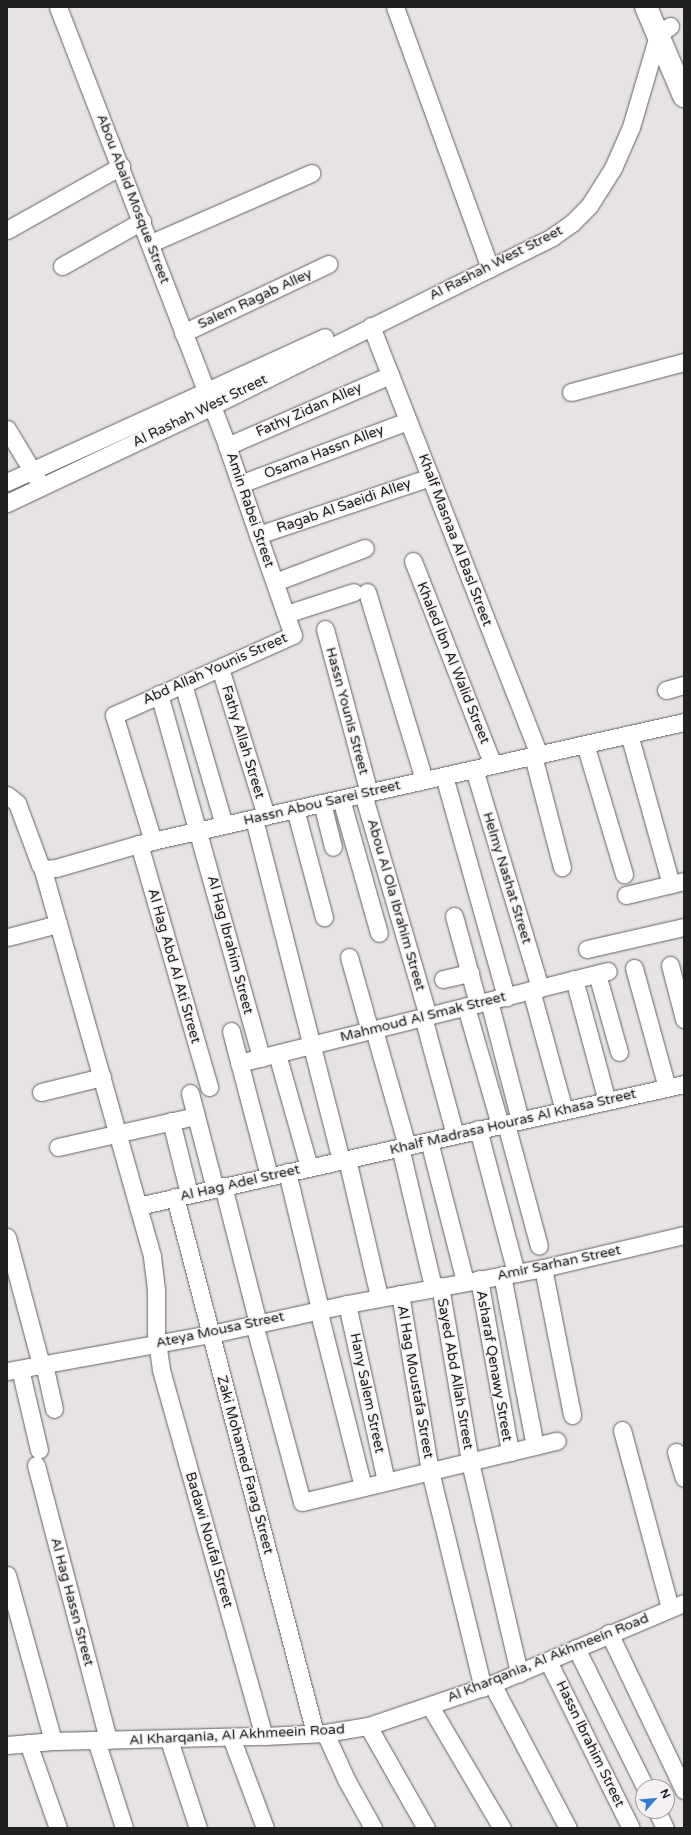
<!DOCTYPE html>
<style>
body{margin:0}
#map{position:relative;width:691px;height:1835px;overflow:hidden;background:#e6e2e6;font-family:"Varela Round",sans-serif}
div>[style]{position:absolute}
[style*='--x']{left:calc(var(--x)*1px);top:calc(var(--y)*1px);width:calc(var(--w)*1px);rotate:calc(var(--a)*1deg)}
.roads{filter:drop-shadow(0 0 1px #636063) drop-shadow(0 0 1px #636063)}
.minor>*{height:17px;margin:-8.5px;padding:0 8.5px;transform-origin:8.5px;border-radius:8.5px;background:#fff}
.major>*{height:22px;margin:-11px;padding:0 11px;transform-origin:11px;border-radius:11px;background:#fff}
span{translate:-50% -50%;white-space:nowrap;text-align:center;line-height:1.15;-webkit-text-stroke:3px #f4f0f3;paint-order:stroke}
.street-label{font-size:14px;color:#212021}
.frame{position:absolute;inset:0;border:8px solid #212021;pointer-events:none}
.north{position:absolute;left:635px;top:1779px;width:40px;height:40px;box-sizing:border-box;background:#f4f0f3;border:1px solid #a09d9f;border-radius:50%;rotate:63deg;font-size:11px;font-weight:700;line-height:16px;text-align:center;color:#212021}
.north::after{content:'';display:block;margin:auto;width:14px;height:18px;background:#3180d0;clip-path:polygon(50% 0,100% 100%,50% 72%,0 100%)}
</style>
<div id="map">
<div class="roads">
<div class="minor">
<i style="--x:58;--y:7;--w:470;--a:68.9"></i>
<i style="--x:227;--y:446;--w:200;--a:70.8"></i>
<i style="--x:293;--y:635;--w:196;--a:155.9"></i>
<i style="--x:114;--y:715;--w:132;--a:72.8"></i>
<i style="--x:395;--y:7;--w:278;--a:70"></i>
<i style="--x:7;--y:230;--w:131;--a:-29.3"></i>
<i style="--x:151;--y:243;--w:175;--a:-23.6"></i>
<i style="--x:62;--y:266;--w:92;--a:-29.4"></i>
<i style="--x:371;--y:326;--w:460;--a:68.6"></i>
<i style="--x:183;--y:333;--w:161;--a:-25.4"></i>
<i style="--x:571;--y:392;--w:117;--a:-14.9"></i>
<i style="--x:7;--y:429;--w:58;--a:59"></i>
<i style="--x:227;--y:446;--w:178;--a:-23.5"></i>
<i style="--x:7;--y:482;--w:349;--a:-24.5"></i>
<i style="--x:240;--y:484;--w:179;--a:-20.6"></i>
<i style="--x:7;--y:503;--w:227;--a:-25.3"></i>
<i style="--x:212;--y:406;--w:380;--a:-26.4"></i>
<i style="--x:552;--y:237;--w:24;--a:-35"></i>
<i style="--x:572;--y:223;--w:24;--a:-45"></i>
<i style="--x:589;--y:206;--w:45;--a:-57.7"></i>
<i style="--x:613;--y:168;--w:45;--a:-66.3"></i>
<i style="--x:631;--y:127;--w:96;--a:-73.6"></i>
<i style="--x:658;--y:35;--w:15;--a:-37"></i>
<i style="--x:258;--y:535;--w:182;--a:-18.6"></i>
<i style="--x:413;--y:561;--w:219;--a:68.6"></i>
<i style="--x:275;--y:582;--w:96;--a:-20.7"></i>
<i style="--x:367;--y:592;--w:196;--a:73.1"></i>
<i style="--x:286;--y:614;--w:71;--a:-17.9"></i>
<i style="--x:325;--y:629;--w:170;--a:75"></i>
<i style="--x:220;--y:668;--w:155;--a:72.7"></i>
<i style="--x:183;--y:684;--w:147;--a:73.8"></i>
<i style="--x:666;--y:690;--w:19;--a:-16"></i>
<i style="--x:159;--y:694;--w:378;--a:74.3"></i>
<i style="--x:629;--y:734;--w:156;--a:74.4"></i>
<i style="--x:585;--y:744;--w:136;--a:73.3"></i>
<i style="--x:533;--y:756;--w:115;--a:75.4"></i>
<i style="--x:474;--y:769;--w:229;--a:73.2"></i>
<i style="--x:444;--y:776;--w:230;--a:74.3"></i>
<i style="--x:363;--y:794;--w:231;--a:73.7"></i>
<i style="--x:7;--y:795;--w:13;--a:39"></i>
<i style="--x:17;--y:803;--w:66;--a:69.6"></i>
<i style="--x:40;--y:865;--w:6;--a:45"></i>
<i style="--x:44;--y:869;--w:12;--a:-5"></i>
<i style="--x:56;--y:868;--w:86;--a:-16.1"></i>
<i style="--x:139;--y:844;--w:558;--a:-12.62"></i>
<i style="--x:341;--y:799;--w:139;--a:74.2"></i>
<i style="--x:322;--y:803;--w:45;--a:76"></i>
<i style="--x:295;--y:809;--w:112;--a:75"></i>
<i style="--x:254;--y:819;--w:352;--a:75.7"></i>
<i style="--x:139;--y:844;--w:253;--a:73.9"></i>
<i style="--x:42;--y:867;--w:405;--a:74.2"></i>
<i style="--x:152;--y:1257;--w:33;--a:83"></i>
<i style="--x:156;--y:1290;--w:44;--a:90"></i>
<i style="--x:156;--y:1334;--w:36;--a:82"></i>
<i style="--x:161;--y:1370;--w:380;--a:74.3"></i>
<i style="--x:626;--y:895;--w:60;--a:-13.6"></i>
<i style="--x:454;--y:916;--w:91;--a:74.7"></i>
<i style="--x:8;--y:937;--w:52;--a:-14.6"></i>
<i style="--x:587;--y:949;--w:99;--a:-12.8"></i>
<i style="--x:349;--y:957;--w:77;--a:74.2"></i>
<i style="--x:670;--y:965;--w:56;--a:75.5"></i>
<i style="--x:634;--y:968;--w:124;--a:74.6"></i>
<i style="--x:597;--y:974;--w:81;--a:74.2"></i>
<i style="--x:443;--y:979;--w:28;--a:-13"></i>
<i style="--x:574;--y:979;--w:126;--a:74.9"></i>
<i style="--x:531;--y:990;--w:125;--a:74.7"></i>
<i style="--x:489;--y:1001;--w:123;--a:75.4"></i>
<i style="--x:466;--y:1007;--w:123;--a:73.9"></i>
<i style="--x:423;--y:1017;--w:122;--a:74.8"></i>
<i style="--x:374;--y:1030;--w:121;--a:74.1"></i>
<i style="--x:231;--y:1031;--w:150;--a:75.3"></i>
<i style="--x:277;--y:1054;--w:117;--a:74.2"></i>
<i style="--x:239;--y:1063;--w:380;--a:-14"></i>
<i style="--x:41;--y:1092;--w:63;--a:-13.8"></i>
<i style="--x:190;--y:1093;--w:99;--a:75.4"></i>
<i style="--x:171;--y:1121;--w:75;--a:76.1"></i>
<i style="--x:506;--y:1124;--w:126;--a:74.9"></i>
<i style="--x:478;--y:1129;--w:149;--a:75.2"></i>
<i style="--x:429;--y:1141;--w:145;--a:75.6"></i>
<i style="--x:58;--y:1147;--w:141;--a:-12.7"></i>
<i style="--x:400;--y:1147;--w:144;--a:76.7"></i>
<i style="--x:347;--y:1159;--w:142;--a:76.9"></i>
<i style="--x:287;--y:1172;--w:141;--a:76.5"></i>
<i style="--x:223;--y:1186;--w:141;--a:75.7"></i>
<i style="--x:175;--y:1197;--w:554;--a:75.36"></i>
<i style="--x:138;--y:1206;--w:559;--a:-12.6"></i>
<i style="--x:7;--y:1237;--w:132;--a:75.1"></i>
<i style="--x:543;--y:1268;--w:150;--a:78.8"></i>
<i style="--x:502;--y:1275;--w:174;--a:79.1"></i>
<i style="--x:479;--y:1279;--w:176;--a:79.8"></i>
<i style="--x:440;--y:1286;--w:179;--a:80.3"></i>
<i style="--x:470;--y:1462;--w:217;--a:76.9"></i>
<i style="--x:400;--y:1294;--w:180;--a:80.4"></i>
<i style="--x:430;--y:1471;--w:223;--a:76.3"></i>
<i style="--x:347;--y:1304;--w:182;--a:77.6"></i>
<i style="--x:318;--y:1309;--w:184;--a:75.8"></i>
<i style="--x:254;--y:1324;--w:184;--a:74.9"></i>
<i style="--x:302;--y:1502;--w:262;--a:-13.5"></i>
<i style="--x:44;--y:1364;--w:46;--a:77.5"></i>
<i style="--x:20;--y:1369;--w:83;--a:76.8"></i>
<i style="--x:7;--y:1371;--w:207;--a:-10.3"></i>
<i style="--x:211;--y:1334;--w:139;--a:-12.4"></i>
<i style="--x:347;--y:1304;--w:199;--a:-10.4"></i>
<i style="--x:543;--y:1268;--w:145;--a:-13.2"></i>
<i style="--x:622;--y:1430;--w:184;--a:74.9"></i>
<i style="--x:676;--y:1452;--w:27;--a:73"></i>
<i style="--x:36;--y:1465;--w:284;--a:75.3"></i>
<i style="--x:7;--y:1575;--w:172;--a:74.5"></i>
<i style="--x:609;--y:1633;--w:174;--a:64.5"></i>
<i style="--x:576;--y:1648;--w:155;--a:63.6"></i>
<i style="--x:548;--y:1661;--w:186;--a:63.6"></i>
<i style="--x:492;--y:1684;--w:163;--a:62.2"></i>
<i style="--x:430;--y:1706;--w:142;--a:59.5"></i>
<i style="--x:368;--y:1726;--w:117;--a:60.4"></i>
<i style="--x:325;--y:1733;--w:53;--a:65.4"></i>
<i style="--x:347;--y:1781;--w:54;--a:61"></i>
<i style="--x:231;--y:1737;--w:97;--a:69.5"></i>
<i style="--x:96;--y:1740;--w:92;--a:72.3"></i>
<i style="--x:169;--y:1740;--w:93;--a:71.8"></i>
<i style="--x:28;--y:1743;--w:90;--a:70.6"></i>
<i style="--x:7;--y:1745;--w:46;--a:-5"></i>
<i style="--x:53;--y:1741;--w:211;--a:-1.4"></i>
<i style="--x:264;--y:1736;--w:61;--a:-2.8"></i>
<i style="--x:325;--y:1733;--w:44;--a:-9.2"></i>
<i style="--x:368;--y:1726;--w:131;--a:-18.7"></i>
<i style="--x:492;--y:1684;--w:208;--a:-22.9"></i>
<i style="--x:657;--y:1811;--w:19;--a:65"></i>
</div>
<div class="major">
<i style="--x:646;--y:7;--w:97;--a:66.9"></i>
</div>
</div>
<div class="street-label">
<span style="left:133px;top:199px;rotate:69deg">Abou Abaid Mosque Street</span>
<span style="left:496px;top:263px;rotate:-27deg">Al Rashah West Street</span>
<span style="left:255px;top:299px;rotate:-25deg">Salem Ragab Alley</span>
<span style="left:309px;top:410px;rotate:-24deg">Fathy Zidan Alley</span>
<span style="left:200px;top:411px;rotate:-26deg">Al Rashah West Street</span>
<span style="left:324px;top:452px;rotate:-21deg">Osama Hassn Alley</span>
<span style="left:344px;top:506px;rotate:-19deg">Ragab Al Saeidi Alley</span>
<span style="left:250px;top:510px;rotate:71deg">Amin Rabei Street</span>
<span style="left:455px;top:540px;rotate:69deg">Khalf Masnaa Al Basl Street</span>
<span style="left:453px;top:663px;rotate:68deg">Khaled Ibn Al Walid Street</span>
<span style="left:215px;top:669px;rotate:-24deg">Abd Allah Younis Street</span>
<span style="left:347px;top:711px;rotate:75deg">Hassn Younis Street</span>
<span style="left:243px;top:742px;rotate:73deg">Fathy Allah Street</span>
<span style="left:322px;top:803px;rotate:-13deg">Hassn Abou Sarei Street</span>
<span style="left:507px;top:878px;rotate:73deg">Helmy Nashat Street</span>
<span style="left:396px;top:905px;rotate:74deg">Abou Al Ola Ibrahim Street</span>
<span style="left:230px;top:945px;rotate:75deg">Al Hag Ibrahim Street</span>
<span style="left:174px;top:966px;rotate:74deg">Al Hag Abd Al Ati Street</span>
<span style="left:423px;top:1017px;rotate:-14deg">Mahmoud Al Smak Street</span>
<span style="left:513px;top:1122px;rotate:-13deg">Khalf Madrasa Houras Al Khasa Street</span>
<span style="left:240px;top:1183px;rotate:-13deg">Al Hag Adel Street</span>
<span style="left:559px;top:1263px;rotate:-12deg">Amir Sarhan Street</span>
<span style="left:220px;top:1330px;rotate:-12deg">Ateya Mousa Street</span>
<span style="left:494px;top:1366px;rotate:80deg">Asharaf Qenawy Street</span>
<span style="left:455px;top:1374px;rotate:80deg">Sayed Abd Allah Street</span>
<span style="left:415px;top:1382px;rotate:80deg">Al Hag Moustafa Street</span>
<span style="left:367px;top:1393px;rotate:78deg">Hany Salem Street</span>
<span style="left:245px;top:1465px;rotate:75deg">Zaki Mohamed Farag Street</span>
<span style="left:209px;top:1540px;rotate:74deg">Badawi Noufal Street</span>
<span style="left:72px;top:1602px;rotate:75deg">Al Hag Hassn Street</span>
<span style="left:548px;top:1658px;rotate:-22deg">Al Kharqania, Al Akhmeein Road</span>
<span style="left:237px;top:1735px;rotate:-3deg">Al Kharqania, Al Akhmeein Road</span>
<span style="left:590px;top:1744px;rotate:64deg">Hassn Ibrahim Street</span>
</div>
<div class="frame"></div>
<div class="north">N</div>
</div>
